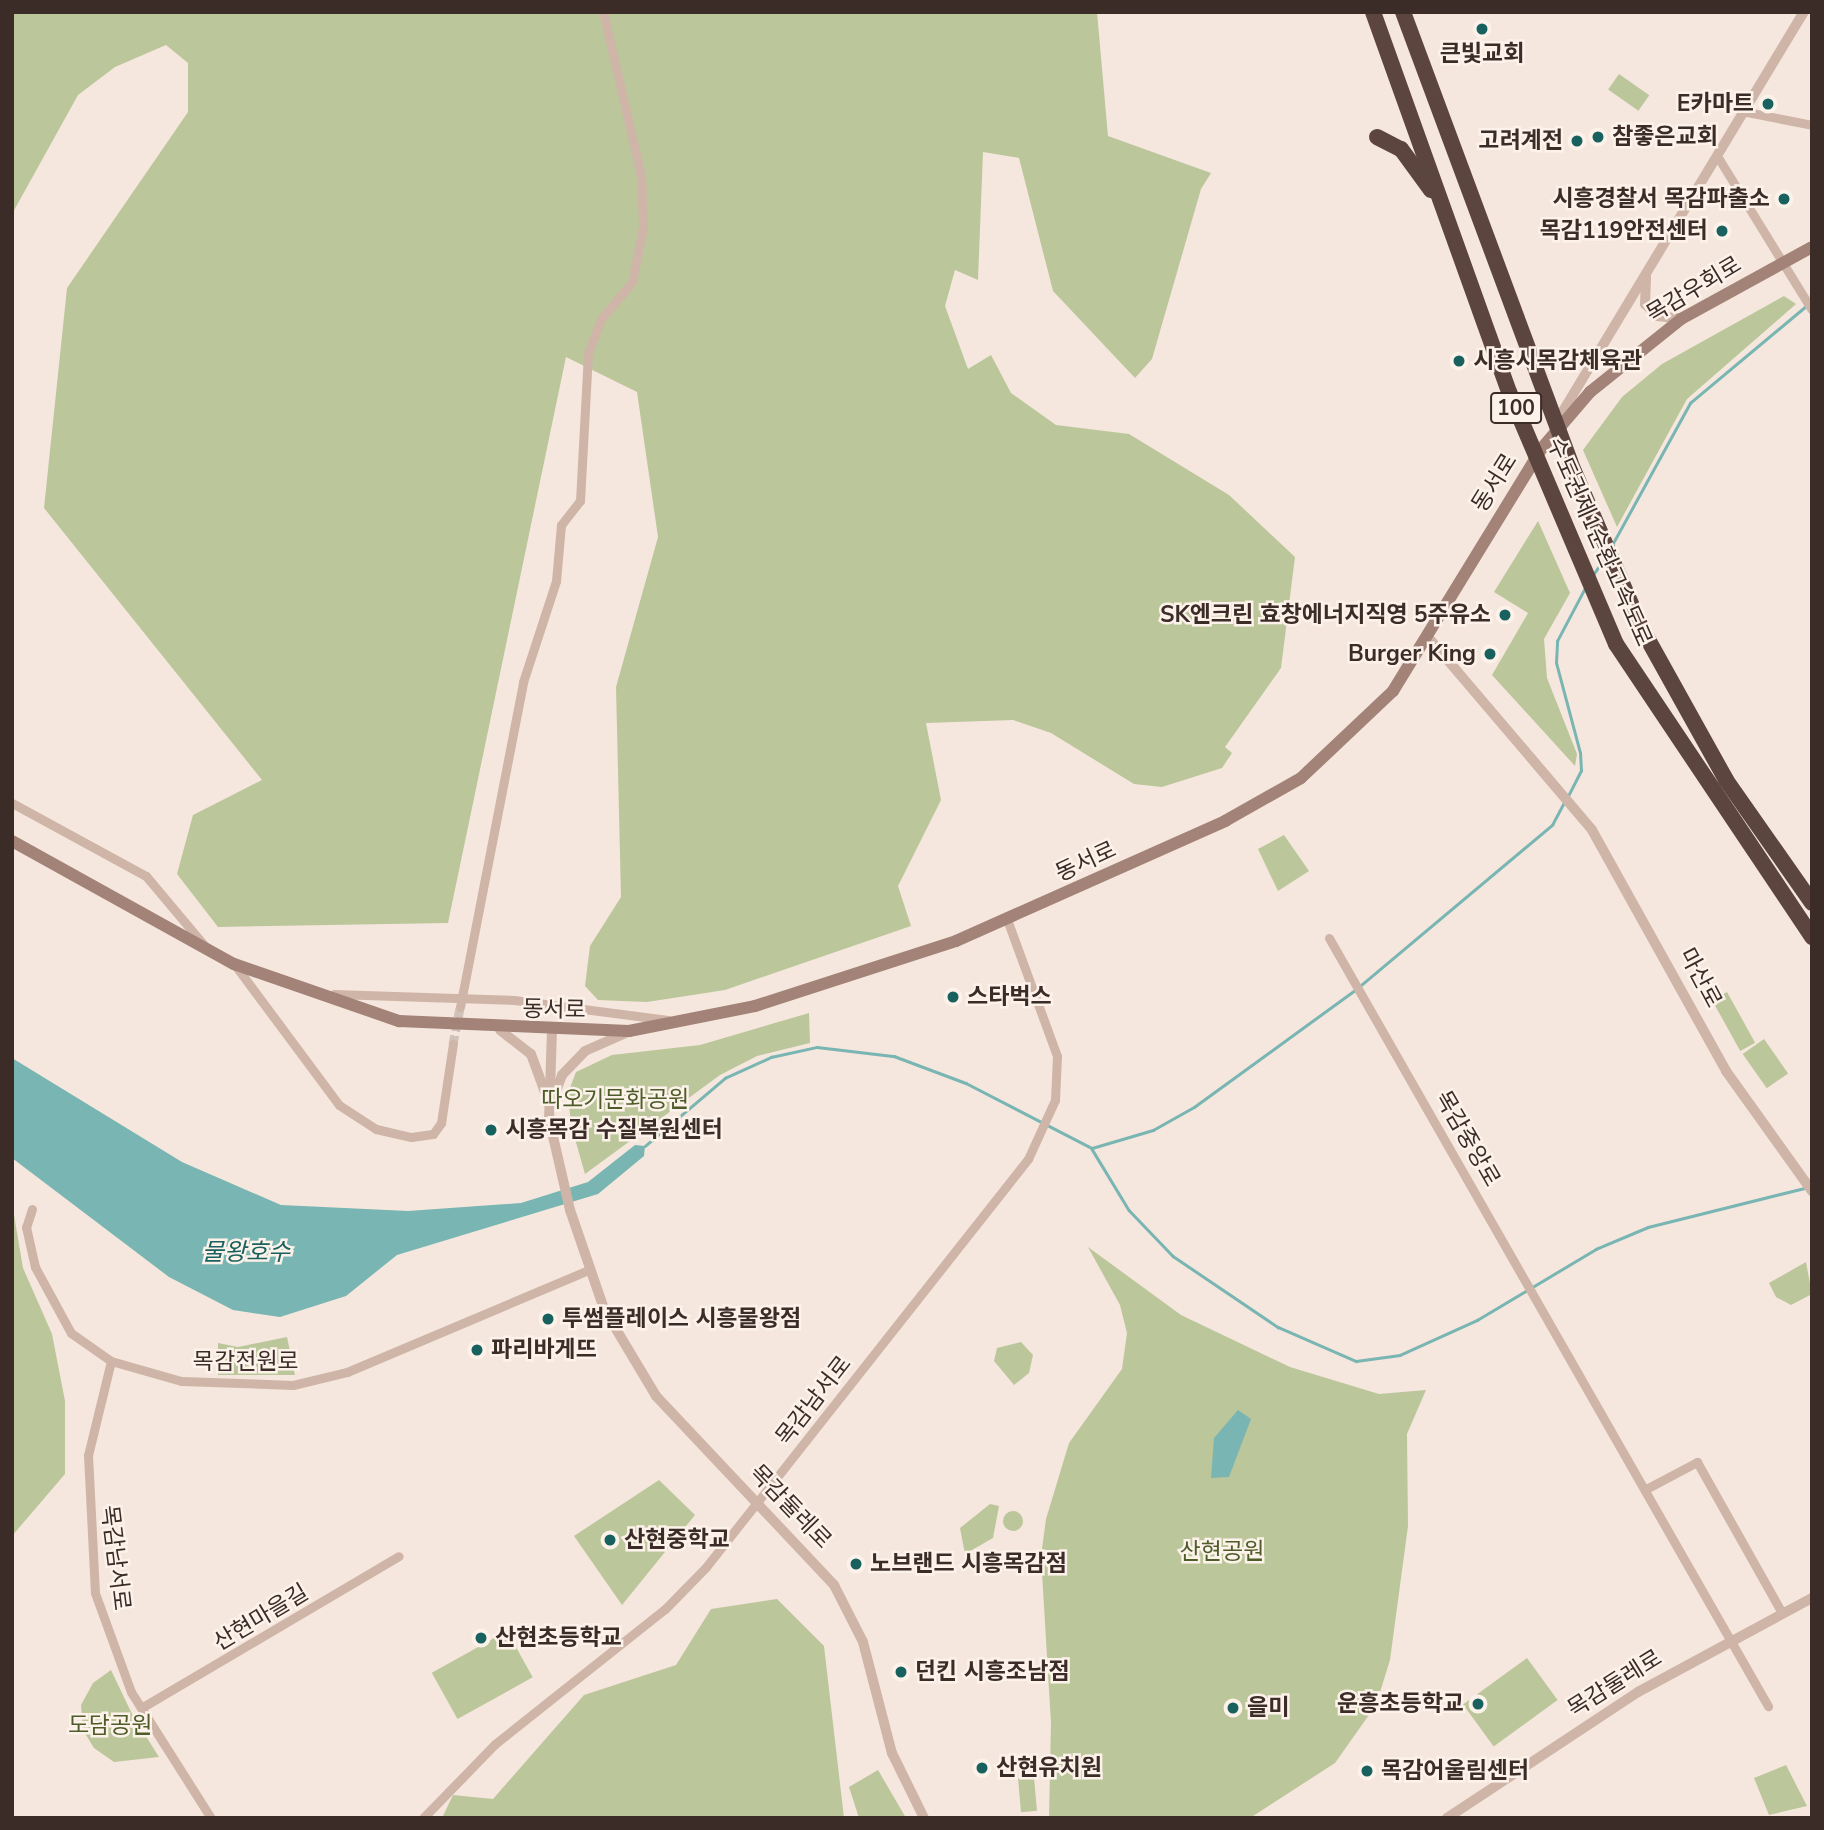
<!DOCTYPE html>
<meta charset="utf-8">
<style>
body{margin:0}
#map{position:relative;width:1824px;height:1830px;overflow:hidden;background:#f5e7dd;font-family:"Nunito Sans","Noto Sans KR",sans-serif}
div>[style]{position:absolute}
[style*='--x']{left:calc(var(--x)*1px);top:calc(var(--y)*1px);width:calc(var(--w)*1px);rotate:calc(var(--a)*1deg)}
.green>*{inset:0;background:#bcc69b;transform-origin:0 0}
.round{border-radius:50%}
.water>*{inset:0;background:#79b5b2}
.stream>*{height:2.5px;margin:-1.25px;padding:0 1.25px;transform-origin:1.25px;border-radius:1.25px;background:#79b5b2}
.minor-tunnel>*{height:9px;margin-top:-4.5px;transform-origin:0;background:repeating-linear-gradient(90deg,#d0c2b9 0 9px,transparent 0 13.5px)}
.minor>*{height:9px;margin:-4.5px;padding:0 4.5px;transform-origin:4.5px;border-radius:4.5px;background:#cfb5a7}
.tertiary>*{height:10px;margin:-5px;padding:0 5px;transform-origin:5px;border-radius:5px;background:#cfb5a7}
.secondary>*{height:12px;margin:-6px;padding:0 6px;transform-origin:6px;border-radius:6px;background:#a38378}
.motorway>*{height:16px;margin:-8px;padding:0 8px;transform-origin:8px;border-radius:8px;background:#5c453f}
.dots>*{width:19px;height:19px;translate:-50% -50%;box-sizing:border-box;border:4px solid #fcf2ea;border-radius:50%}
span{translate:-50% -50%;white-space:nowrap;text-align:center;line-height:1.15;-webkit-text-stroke:5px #fcf2ea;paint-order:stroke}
.shield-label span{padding:2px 5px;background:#fcf2ea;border:2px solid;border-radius:5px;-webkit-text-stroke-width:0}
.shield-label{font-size:21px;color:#3b2c28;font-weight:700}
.poi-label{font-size:23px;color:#3b2c28;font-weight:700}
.right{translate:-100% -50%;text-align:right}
.left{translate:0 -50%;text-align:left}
.street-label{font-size:23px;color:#3b2c28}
.park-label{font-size:23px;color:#4e5c29}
.water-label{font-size:24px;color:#19615e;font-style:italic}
.frame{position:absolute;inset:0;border:14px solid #3b2c28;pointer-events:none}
</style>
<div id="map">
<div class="green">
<i style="clip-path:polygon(12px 12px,1097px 12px,1108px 136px,1211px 173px,1201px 189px,1152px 359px,1135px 378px,1053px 291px,1019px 158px,983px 152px,978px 280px,955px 270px,945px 306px,968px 369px,991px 355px,1011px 393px,1056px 425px,1129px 434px,1229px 495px,1295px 557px,1281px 668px,1225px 747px,1232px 753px,1222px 768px,1162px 787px,1134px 784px,1051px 733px,1013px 720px,926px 723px,941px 800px,898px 886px,911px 926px,725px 990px,647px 1002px,598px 1000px,585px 986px,590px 946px,621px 897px,616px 687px,658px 537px,637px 392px,566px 357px,448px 923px,218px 927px,177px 874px,193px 815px,262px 780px,44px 508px,67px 288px,188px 112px,188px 63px,166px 45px,115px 67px,78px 95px,12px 214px)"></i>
<i style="left:1619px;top:74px;width:37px;height:19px;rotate:35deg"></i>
<i style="clip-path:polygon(1784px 296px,1796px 304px,1687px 399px,1617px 527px,1583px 450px,1622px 397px,1662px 364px)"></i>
<i style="clip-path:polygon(1538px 521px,1570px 593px,1544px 639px,1547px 678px,1577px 754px,1575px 766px,1492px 675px,1528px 613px,1494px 592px)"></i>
<i style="clip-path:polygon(1284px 835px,1309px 871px,1278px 891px,1258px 849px)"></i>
<i style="left:1727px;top:992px;width:58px;height:17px;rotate:61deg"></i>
<i style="clip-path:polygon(809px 1013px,810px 1043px,757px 1056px,720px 1075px,585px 1174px,571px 1125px,568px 1093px,576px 1072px,612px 1055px,700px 1045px)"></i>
<i style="left:1764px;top:1039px;width:42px;height:26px;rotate:55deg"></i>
<i style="clip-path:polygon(12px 1203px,23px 1268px,52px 1334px,65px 1401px,65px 1474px,12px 1536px)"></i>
<i style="clip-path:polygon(1088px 1247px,1181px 1315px,1290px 1367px,1379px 1394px,1426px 1390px,1407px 1434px,1408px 1526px,1390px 1660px,1376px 1705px,1335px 1763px,1250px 1818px,1049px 1818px,1051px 1723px,1041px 1556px,1046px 1519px,1069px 1443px,1122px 1369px,1127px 1333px,1120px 1305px)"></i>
<i style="clip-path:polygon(1806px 1262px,1812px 1294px,1791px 1305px,1776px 1297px,1769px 1283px)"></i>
<i style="clip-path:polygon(287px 1337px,295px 1375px,218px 1375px,218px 1343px,238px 1347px)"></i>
<i style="clip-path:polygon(1021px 1342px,1033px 1355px,1029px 1373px,1014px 1385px,994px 1361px,997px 1348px)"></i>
<i style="clip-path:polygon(659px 1480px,695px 1515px,622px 1605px,574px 1536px)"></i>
<i style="clip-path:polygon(990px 1504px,999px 1506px,993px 1538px,965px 1554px,960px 1528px)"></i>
<i class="round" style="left:1003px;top:1511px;width:20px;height:20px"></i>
<i style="clip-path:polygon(777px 1599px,824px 1646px,844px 1818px,442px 1818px,453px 1795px,493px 1799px,584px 1695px,676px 1665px,711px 1609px)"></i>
<i style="left:507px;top:1631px;width:53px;height:86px;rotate:61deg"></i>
<i style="left:1527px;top:1658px;width:52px;height:79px;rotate:54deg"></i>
<i style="clip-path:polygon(111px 1670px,132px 1714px,159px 1757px,114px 1762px,94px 1748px,83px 1730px,81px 1705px,93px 1683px)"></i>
<i style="clip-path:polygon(1786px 1765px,1807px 1806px,1769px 1815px,1754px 1778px)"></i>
<i style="clip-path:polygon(878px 1770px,906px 1818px,859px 1818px,849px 1787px)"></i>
<i style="left:1034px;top:1777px;width:34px;height:16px;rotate:85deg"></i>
</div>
<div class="water">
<i style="clip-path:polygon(12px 1058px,182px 1162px,281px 1205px,408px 1211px,521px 1203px,588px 1182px,635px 1145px,645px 1146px,644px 1156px,598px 1194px,397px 1255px,346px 1296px,280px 1317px,233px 1310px,169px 1277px,12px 1158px)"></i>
<i style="clip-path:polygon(1238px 1410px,1251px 1419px,1229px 1477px,1211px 1478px,1214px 1438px)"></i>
</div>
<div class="stream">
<i style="--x:1612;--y:545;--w:162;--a:-61.2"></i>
<i style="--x:1690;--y:403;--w:153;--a:-39.9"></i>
<i style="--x:1593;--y:575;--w:22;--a:-56"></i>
<i style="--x:1568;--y:796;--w:28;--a:-63"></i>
<i style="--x:1581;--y:771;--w:18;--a:-93"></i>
<i style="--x:1580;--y:753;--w:93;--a:-104.9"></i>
<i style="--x:1556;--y:663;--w:22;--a:-87"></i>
<i style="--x:1557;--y:641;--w:62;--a:-62.2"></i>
<i style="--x:1360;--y:986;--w:251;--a:-40"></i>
<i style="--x:1552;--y:825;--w:26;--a:-62"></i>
<i style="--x:645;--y:1146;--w:105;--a:-40.4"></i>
<i style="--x:725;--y:1078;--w:51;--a:-24.5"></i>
<i style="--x:771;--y:1057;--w:47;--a:-12.3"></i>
<i style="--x:817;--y:1047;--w:78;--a:6.7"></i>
<i style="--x:894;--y:1056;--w:77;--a:20.6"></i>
<i style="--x:966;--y:1083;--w:142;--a:27.3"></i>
<i style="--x:1092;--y:1148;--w:64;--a:-16.4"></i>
<i style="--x:1153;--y:1130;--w:47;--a:-29.3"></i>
<i style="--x:1194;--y:1107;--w:199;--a:-36"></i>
<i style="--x:1092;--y:1149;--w:71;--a:58.8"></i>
<i style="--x:1129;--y:1210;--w:64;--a:46.3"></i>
<i style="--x:1173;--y:1256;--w:127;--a:34.1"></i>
<i style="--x:1278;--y:1327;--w:85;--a:23.6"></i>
<i style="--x:1356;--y:1361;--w:44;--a:-7.8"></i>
<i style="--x:1400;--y:1355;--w:85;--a:-24.4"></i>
<i style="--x:1477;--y:1320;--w:139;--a:-30.8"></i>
<i style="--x:1596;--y:1249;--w:56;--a:-22.9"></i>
<i style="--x:1648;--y:1227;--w:162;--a:-14"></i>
</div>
<div class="minor-tunnel">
<i style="--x:453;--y:1044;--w:38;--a:-79"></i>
</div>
<div class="minor">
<i style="--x:1747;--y:112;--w:66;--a:11.3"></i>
<i style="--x:1719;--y:159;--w:177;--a:58.4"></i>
<i style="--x:12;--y:803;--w:153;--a:28.6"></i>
<i style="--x:146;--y:876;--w:89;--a:50"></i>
<i style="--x:1329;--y:938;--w:885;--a:60.25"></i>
<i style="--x:235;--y:965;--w:174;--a:53.4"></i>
<i style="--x:339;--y:1105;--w:44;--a:33"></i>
<i style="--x:376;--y:1129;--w:36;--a:13"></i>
<i style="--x:411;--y:1137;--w:22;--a:-8"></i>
<i style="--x:433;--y:1134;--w:14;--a:-54"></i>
<i style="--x:441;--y:1123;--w:80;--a:-81.4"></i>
<i style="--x:334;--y:994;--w:180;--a:1.9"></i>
<i style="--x:514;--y:1000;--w:155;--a:7.4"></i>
<i style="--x:460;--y:1007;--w:331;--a:-79"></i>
<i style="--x:523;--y:682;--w:106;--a:-71.9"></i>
<i style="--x:556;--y:581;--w:56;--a:-84.9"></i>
<i style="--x:561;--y:525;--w:31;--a:-52"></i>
<i style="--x:580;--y:501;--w:148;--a:-86.9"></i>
<i style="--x:588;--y:353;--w:36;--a:-69"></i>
<i style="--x:601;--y:319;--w:48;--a:-50"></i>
<i style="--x:632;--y:282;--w:56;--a:-78.7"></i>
<i style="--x:643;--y:227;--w:51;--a:-92.2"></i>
<i style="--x:641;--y:176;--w:168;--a:-103"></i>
<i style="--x:32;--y:1209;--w:19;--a:108"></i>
<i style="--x:26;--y:1227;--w:41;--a:77.3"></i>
<i style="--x:35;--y:1267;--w:75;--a:61.4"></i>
<i style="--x:71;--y:1333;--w:49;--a:35"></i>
<i style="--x:111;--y:1361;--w:73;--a:15.9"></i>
<i style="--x:181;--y:1381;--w:112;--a:2"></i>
<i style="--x:293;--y:1385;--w:56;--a:-13.5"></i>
<i style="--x:347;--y:1372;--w:263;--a:-22.9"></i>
<i style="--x:111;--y:1361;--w:97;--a:103.7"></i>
<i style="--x:88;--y:1455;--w:138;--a:87.1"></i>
<i style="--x:95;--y:1593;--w:105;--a:70"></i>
<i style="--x:131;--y:1692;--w:149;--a:57.6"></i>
<i style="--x:1646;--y:1489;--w:58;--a:-27.9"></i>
<i style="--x:1697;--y:1462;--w:173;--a:60.6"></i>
<i style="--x:141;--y:1708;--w:299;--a:-30.5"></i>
<i style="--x:423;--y:1818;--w:103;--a:-45.8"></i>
<i style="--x:495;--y:1744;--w:217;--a:-38.5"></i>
<i style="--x:665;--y:1609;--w:59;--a:-45.7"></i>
<i style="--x:706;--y:1567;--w:520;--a:-51.72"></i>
<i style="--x:1028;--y:1159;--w:65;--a:-65.4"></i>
<i style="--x:1055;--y:1100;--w:44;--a:-87.4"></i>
<i style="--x:1057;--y:1056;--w:143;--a:-110.1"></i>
</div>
<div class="tertiary">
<i style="--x:1646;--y:277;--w:27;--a:92"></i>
<i style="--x:1645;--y:304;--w:18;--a:43"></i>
<i style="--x:1658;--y:316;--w:23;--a:7"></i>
<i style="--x:1554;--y:426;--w:484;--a:-58.9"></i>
<i style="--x:1428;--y:637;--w:253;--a:49.6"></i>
<i style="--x:1592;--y:830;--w:276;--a:60.9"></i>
<i style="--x:1726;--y:1071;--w:148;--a:54.4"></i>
<i style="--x:500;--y:1030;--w:39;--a:38"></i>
<i style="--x:531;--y:1054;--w:44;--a:69.9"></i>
<i style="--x:552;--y:1030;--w:89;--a:91.9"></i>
<i style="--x:549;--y:1119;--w:93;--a:77"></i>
<i style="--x:570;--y:1210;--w:105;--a:71"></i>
<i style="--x:604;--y:1309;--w:101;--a:59.1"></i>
<i style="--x:656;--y:1396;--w:260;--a:46.7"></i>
<i style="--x:834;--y:1585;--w:64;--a:63"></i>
<i style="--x:863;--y:1642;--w:115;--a:75.4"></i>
<i style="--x:892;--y:1753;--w:72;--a:63.8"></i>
<i style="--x:554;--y:1096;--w:22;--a:-69"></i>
<i style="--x:562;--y:1075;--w:33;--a:-46"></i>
<i style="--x:585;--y:1051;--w:47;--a:-23.8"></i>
<i style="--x:1447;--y:1818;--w:229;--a:-33.4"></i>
<i style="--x:1638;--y:1692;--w:198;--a:-28.4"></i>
</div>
<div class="secondary">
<i style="--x:12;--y:841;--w:254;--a:29"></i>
<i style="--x:234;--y:964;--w:175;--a:19.1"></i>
<i style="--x:399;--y:1021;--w:230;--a:2.5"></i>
<i style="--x:629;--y:1031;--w:128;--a:-11.2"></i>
<i style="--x:755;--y:1006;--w:211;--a:-17.9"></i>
<i style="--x:956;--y:941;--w:295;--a:-24"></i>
<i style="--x:1225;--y:821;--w:87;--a:-29.5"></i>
<i style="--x:1301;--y:778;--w:127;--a:-43.4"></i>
<i style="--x:1393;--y:691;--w:285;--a:-58.5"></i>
<i style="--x:1542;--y:448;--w:74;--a:-49.4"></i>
<i style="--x:1590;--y:392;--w:117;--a:-38.7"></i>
<i style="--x:1681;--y:319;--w:149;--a:-28.8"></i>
</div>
<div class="motorway">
<i style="--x:1373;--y:12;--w:404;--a:70.3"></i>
<i style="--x:1509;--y:392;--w:274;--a:67"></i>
<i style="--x:1616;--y:644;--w:353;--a:56.2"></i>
<i style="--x:1403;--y:12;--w:480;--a:69.6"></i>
<i style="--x:1570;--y:462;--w:180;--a:66.7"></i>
<i style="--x:1641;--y:627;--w:175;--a:60.9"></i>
<i style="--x:1726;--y:780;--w:150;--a:55"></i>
<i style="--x:1377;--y:137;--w:27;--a:27"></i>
<i style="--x:1401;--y:149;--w:51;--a:53.8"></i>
</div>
<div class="dots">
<i style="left:1482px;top:29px;background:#19615e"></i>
<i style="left:1768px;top:104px;background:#19615e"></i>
<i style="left:1598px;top:137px;background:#19615e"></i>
<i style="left:1577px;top:141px;background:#19615e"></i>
<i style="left:1784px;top:199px;background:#19615e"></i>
<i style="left:1722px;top:231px;background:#19615e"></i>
<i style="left:1459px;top:361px;background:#19615e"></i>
<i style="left:1505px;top:615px;background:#19615e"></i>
<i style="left:1490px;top:654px;background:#19615e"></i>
<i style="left:953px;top:997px;background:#19615e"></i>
<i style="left:491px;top:1130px;background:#19615e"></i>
<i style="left:548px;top:1319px;background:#19615e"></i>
<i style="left:477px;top:1350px;background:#19615e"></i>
<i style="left:610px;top:1540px;background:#19615e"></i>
<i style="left:856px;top:1564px;background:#19615e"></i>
<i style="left:481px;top:1638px;background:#19615e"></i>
<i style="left:901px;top:1672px;background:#19615e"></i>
<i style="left:1478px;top:1704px;background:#19615e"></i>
<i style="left:1233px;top:1708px;background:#19615e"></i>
<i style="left:982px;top:1768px;background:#19615e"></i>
<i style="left:1367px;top:1771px;background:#19615e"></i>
</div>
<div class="shield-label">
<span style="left:1516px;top:408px">100</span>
</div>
<div class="poi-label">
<span style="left:1482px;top:54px">큰빛교회</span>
<span class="right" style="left:1754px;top:104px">E카마트</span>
<span class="left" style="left:1612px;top:137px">참좋은교회</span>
<span class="right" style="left:1563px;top:141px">고려계전</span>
<span class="right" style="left:1770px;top:199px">시흥경찰서 목감파출소</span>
<span class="right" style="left:1708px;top:231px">목감119안전센터</span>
<span class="left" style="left:1473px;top:361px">시흥시목감체육관</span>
<span class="right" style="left:1491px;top:615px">SK엔크린 효창에너지직영 5주유소</span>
<span class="right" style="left:1476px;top:654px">Burger King</span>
<span class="left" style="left:967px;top:997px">스타벅스</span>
<span class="left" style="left:505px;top:1130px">시흥목감 수질복원센터</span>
<span class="left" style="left:562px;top:1319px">투썸플레이스 시흥물왕점</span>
<span class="left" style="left:491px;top:1350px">파리바게뜨</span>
<span class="left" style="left:624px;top:1540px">산현중학교</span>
<span class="left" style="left:870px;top:1564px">노브랜드 시흥목감점</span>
<span class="left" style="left:495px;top:1638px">산현초등학교</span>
<span class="left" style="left:915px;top:1672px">던킨 시흥조남점</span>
<span class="right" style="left:1464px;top:1704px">운흥초등학교</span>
<span class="left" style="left:1247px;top:1708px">을미</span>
<span class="left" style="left:996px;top:1768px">산현유치원</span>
<span class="left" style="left:1381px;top:1771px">목감어울림센터</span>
</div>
<div class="street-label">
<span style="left:1694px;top:290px;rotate:-31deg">목감우회로</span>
<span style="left:1495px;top:483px;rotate:-58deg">동서로</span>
<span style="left:1599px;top:542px;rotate:66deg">수도권제1순환고속도로</span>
<span style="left:1086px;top:862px;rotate:-25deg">동서로</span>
<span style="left:1700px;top:978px;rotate:62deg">마산로</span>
<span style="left:554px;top:1010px;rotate:1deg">동서로</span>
<span style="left:1467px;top:1139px;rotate:60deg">목감중앙로</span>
<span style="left:246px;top:1362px">목감전원로</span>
<span style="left:814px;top:1401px;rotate:-52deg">목감남서로</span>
<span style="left:790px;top:1507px;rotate:46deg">목감둘레로</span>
<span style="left:115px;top:1558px;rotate:83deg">목감남서로</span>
<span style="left:261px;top:1618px;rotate:-31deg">산현마을길</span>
<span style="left:1615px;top:1684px;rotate:-32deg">목감둘레로</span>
</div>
<div class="park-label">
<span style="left:615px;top:1100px">따오기문화공원</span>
<span style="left:1222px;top:1552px">산현공원</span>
<span style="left:110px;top:1726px">도담공원</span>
</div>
<div class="water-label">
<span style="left:246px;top:1253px">물왕호수</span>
</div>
<div class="frame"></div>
</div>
